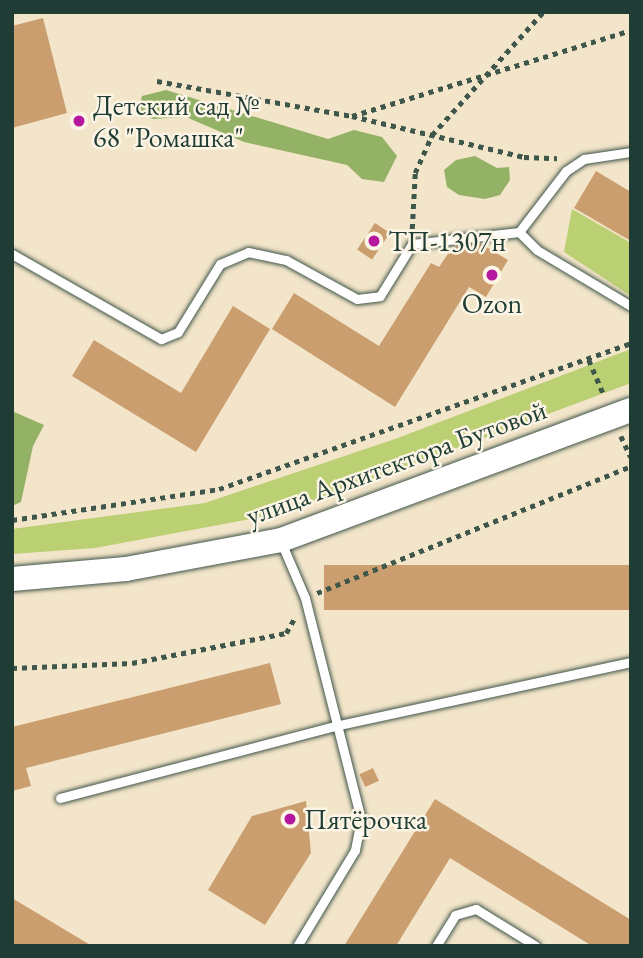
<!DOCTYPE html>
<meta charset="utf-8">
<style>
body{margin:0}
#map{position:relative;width:643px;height:958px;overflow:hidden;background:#f3e5c9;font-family:"EB Garamond",serif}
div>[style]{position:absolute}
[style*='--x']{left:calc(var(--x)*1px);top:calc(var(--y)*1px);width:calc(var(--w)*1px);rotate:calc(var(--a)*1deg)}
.green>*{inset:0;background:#bbcf73}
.forest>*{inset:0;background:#94b265}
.building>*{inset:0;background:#cb9e6f;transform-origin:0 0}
.path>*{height:4.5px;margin-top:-2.25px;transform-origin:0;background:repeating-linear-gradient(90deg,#3f564a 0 5px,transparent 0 10px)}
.roads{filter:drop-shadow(0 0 2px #3f564a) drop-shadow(0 0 2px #3f564a)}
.service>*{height:9px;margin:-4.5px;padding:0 4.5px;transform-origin:4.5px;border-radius:4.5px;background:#fff}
.secondary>*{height:24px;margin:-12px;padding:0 12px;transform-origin:12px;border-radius:12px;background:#fff}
.dots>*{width:19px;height:19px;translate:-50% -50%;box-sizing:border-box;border:4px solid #fcf5e5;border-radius:50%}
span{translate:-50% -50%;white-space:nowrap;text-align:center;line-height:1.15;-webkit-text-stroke:5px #fcf5e5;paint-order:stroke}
.poi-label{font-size:28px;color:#1f3d34}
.left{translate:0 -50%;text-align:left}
.street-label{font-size:28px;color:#1f3d34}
.frame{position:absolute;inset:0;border:14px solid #1f3d34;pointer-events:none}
</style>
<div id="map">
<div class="green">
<i style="clip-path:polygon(572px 209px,631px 243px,631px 296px,564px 252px)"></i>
<i style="clip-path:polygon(631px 349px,631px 383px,283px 513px,95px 548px,12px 554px,12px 529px,205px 503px,395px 439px)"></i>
</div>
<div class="forest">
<i style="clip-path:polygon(166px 90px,328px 139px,354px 130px,382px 137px,397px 156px,384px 182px,362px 179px,347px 165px,244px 142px,186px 117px,153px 119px,138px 112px,142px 96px)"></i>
<i style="clip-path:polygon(475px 156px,497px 168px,509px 167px,510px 180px,500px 195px,485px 199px,459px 195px,447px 187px,444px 170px,456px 160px)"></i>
<i style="clip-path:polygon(12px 411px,44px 425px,33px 446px,21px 502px,12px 506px)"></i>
</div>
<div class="building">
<i style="clip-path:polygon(43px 18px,67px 113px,12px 128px,12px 26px)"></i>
<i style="clip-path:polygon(596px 171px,631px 192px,631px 241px,574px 208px)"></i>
<i style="left:375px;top:223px;width:18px;height:32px;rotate:34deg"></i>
<i style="clip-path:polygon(478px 242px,508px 260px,486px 297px,469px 287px,395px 407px,272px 329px,294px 293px,379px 346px,431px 263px,439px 267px,452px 248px)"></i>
<i style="clip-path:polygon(233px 306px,270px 329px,196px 452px,72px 376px,94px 340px,181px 393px)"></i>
<i style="left:631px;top:565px;width:45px;height:307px;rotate:90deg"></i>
<i style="clip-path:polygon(270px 663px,281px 704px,26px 768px,31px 786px,12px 791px,12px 727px)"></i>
<i style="left:373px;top:768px;width:14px;height:15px;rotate:65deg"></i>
<i style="clip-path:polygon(435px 799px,631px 920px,631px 946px,592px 946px,450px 858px,396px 946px,344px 946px)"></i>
<i style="clip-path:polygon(306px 801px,311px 853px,265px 925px,208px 890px,252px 816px)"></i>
<i style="clip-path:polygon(12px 898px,92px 946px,12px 946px)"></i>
</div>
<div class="path">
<i style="--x:157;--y:81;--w:198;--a:10.2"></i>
<i style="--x:352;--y:116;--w:177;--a:13.4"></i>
<i style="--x:524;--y:157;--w:33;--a:2"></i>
<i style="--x:352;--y:116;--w:292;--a:-17.1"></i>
<i style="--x:412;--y:229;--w:56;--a:-86.9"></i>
<i style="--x:415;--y:173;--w:42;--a:-65.9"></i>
<i style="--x:432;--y:135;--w:166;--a:-47.9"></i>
<i style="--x:589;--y:360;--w:38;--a:67"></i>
<i style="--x:621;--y:436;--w:23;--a:65"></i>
<i style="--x:12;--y:520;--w:209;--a:-8.5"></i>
<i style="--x:219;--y:489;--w:437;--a:-19.5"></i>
<i style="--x:317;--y:593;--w:339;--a:-22"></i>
<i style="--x:12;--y:668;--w:120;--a:-2.4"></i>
<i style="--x:132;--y:663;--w:157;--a:-11"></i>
<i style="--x:286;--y:633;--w:16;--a:-60"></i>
</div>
<div class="roads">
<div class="service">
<i style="--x:519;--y:232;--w:77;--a:-52.4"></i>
<i style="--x:566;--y:171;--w:22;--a:-34"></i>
<i style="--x:584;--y:159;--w:48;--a:-8.5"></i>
<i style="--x:12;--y:254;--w:172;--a:29.7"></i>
<i style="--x:161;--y:339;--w:18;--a:-22"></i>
<i style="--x:178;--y:332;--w:80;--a:-58.3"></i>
<i style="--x:220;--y:264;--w:30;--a:-23"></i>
<i style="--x:248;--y:252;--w:39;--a:12"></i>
<i style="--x:286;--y:260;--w:81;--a:28.8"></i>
<i style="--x:357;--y:299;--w:23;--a:-7"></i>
<i style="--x:380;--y:296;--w:61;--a:-58.4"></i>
<i style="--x:412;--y:244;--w:108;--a:-6.4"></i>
<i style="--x:519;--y:232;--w:25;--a:45"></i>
<i style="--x:537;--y:250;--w:109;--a:30.8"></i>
<i style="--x:281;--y:542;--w:61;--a:66.8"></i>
<i style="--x:305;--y:598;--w:228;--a:75.8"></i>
<i style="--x:361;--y:819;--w:32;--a:101"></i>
<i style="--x:355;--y:850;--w:112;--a:121.1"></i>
<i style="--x:60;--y:798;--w:284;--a:-14.7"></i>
<i style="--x:335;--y:726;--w:303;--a:-12.2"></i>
<i style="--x:436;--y:946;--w:36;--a:-58"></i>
<i style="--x:455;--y:915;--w:22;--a:-16"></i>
<i style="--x:476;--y:909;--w:70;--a:31.7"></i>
</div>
<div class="secondary">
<i style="--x:12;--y:579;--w:114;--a:-5"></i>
<i style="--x:126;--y:569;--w:158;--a:-10.6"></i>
<i style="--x:281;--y:540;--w:373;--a:-20.4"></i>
</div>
</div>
<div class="dots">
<i style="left:79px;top:121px;background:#b5179e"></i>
<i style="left:374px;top:241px;background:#b5179e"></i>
<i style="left:492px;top:275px;background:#b5179e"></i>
<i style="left:290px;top:819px;background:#b5179e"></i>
</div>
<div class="poi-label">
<span class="left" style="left:93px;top:121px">Детский сад №<br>68 "Ромашка"</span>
<span class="left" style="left:388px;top:241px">ТП-1307н</span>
<span style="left:492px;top:303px">Ozon</span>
<span class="left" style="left:304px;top:819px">Пятёрочка</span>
</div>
<div class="street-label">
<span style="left:396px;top:462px;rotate:-20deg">улица Архитектора Бутовой</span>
</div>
<div class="frame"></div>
</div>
